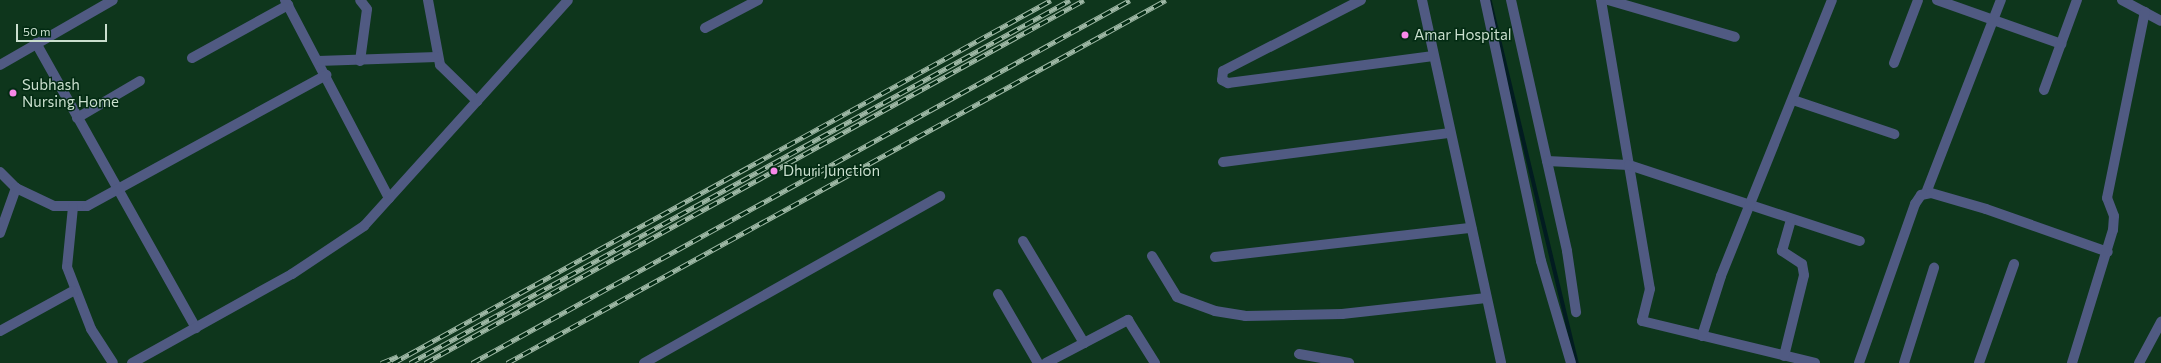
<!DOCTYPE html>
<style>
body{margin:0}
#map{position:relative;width:2161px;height:363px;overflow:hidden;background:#0e361c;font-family:Commissioner,sans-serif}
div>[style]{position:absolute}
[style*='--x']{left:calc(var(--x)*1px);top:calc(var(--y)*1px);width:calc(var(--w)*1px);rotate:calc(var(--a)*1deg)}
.stream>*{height:3.5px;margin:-1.75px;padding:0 1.75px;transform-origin:1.75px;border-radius:1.75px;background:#021c21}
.minor>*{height:10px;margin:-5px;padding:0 5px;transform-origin:5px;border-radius:5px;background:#505a82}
.tertiary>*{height:10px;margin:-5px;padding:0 5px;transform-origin:5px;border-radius:5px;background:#505a82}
.rail>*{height:4.5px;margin-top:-2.25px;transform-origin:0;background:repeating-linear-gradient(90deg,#032b13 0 9px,#9eb8a5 0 18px);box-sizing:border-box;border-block:1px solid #9eb8a5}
.dots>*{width:11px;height:11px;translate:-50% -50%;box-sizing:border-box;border:2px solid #032b13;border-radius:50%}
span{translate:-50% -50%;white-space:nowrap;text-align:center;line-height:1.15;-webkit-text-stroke:3px #032b13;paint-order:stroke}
.poi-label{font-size:15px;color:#cadfce}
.left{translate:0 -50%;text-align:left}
.scale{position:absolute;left:16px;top:24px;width:91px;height:18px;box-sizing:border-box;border:2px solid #cadfce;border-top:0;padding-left:5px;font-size:12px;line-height:14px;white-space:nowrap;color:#cadfce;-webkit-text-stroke:3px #032b13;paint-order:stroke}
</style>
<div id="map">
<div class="stream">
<i style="--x:1490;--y:0;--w:373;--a:76.5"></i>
</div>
<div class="minor">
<i style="--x:285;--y:0;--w:224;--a:62.3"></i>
<i style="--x:428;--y:0;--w:66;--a:79.5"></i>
<i style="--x:440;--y:65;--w:52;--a:44.2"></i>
<i style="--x:1361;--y:0;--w:155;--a:152.8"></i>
<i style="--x:1223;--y:71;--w:9;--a:96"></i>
<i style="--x:1222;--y:80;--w:7;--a:27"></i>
<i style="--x:1228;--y:83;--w:207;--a:-7.5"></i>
<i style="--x:1485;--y:0;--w:267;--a:77.9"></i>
<i style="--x:1541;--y:261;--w:106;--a:73.6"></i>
<i style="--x:1511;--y:0;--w:257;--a:77.4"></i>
<i style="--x:1567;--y:251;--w:62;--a:81.6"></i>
<i style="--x:1601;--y:0;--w:293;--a:80.4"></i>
<i style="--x:1650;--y:289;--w:33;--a:104"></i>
<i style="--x:1642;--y:321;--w:178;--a:13.6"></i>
<i style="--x:1608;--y:0;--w:132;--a:16.2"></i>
<i style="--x:1937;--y:0;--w:132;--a:19.5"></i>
<i style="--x:2122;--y:0;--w:44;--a:28.3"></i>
<i style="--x:705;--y:28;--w:60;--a:-27.8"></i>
<i style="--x:36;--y:43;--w:327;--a:60.7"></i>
<i style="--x:192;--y:58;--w:110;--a:-28.9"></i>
<i style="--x:318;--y:61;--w:119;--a:-1.9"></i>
<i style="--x:360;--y:61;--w:52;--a:-82.3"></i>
<i style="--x:367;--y:9;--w:11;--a:-128"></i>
<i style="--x:1894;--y:63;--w:67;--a:-69.1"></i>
<i style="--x:0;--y:65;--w:130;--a:-29.9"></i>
<i style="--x:2044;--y:90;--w:96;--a:-69.9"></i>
<i style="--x:1793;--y:100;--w:107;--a:18.6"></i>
<i style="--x:77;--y:118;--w:73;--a:-30.4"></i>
<i style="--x:1547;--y:161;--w:82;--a:2.8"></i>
<i style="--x:1629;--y:165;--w:243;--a:18.2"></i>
<i style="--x:1223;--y:162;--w:229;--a:-7.3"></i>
<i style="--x:0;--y:172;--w:23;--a:45"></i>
<i style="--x:16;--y:188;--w:42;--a:25.3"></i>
<i style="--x:54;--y:206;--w:33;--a:0"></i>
<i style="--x:87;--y:206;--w:273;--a:-28.7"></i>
<i style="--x:1926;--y:193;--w:207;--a:-68.8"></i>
<i style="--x:73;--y:207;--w:60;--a:95.7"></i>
<i style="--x:67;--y:267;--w:66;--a:68.8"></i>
<i style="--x:91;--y:329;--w:40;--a:57.1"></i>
<i style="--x:0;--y:233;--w:48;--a:-70.4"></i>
<i style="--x:1023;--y:241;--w:119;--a:59.1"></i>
<i style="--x:1152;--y:256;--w:48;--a:58.6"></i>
<i style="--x:1177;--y:297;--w:40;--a:20.2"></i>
<i style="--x:1215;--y:311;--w:30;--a:9"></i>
<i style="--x:1245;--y:316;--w:97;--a:-1.2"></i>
<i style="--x:1342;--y:314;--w:145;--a:-6.3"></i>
<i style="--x:1215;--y:257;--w:258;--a:-6.5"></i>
<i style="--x:998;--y:294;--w:80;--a:59.9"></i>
<i style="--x:0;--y:331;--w:83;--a:-28.7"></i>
<i style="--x:1702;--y:336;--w:63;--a:-72.4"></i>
<i style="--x:1721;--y:276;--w:297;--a:-68.1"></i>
<i style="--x:1299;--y:354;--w:51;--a:10.2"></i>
<i style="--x:1784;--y:356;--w:83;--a:-76.1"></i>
<i style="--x:1804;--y:275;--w:11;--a:-100"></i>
<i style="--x:1802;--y:264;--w:24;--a:-147"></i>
<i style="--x:1782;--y:251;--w:33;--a:-74"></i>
<i style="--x:132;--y:363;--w:183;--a:-29.1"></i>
<i style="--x:292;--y:274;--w:87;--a:-33.7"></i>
<i style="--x:364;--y:226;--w:304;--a:-47.9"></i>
<i style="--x:644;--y:363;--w:340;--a:-29.4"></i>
<i style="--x:1046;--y:363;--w:93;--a:-27.7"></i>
<i style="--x:1128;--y:320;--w:51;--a:57.9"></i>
<i style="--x:1859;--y:363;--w:169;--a:-70.6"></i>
<i style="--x:1915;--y:204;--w:11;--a:-56"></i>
<i style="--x:1921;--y:195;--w:10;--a:-11"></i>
<i style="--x:1931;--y:193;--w:57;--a:16.2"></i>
<i style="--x:1986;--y:209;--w:129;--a:19.4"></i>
<i style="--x:1904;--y:363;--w:100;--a:-72.5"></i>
<i style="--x:1979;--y:363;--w:105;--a:-70.5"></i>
<i style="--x:2072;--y:363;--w:139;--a:-72.9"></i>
<i style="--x:2113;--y:230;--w:14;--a:-86"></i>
<i style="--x:2114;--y:216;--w:19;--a:-111"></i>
<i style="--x:2107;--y:198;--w:190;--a:-78.5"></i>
<i style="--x:2139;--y:363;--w:47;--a:-61.8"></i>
</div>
<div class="tertiary">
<i style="--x:1422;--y:0;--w:371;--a:77.7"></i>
</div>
<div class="rail">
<i style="--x:381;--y:363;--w:18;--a:-22"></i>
<i style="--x:393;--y:363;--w:751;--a:-28.88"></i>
<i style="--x:410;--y:363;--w:753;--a:-28.81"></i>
<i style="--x:425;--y:363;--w:752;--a:-28.85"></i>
<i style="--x:472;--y:363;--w:751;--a:-28.88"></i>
<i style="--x:507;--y:363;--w:752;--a:-28.85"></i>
</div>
<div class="dots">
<i style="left:1405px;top:35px;background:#f888e9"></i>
<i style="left:13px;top:93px;background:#f888e9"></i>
<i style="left:774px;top:171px;background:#f888e9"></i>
</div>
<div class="poi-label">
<span class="left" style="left:1414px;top:35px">Amar Hospital</span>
<span class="left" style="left:22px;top:93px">Subhash<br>Nursing Home</span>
<span class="left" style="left:783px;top:171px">Dhuri Junction</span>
</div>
<div class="scale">50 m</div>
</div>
